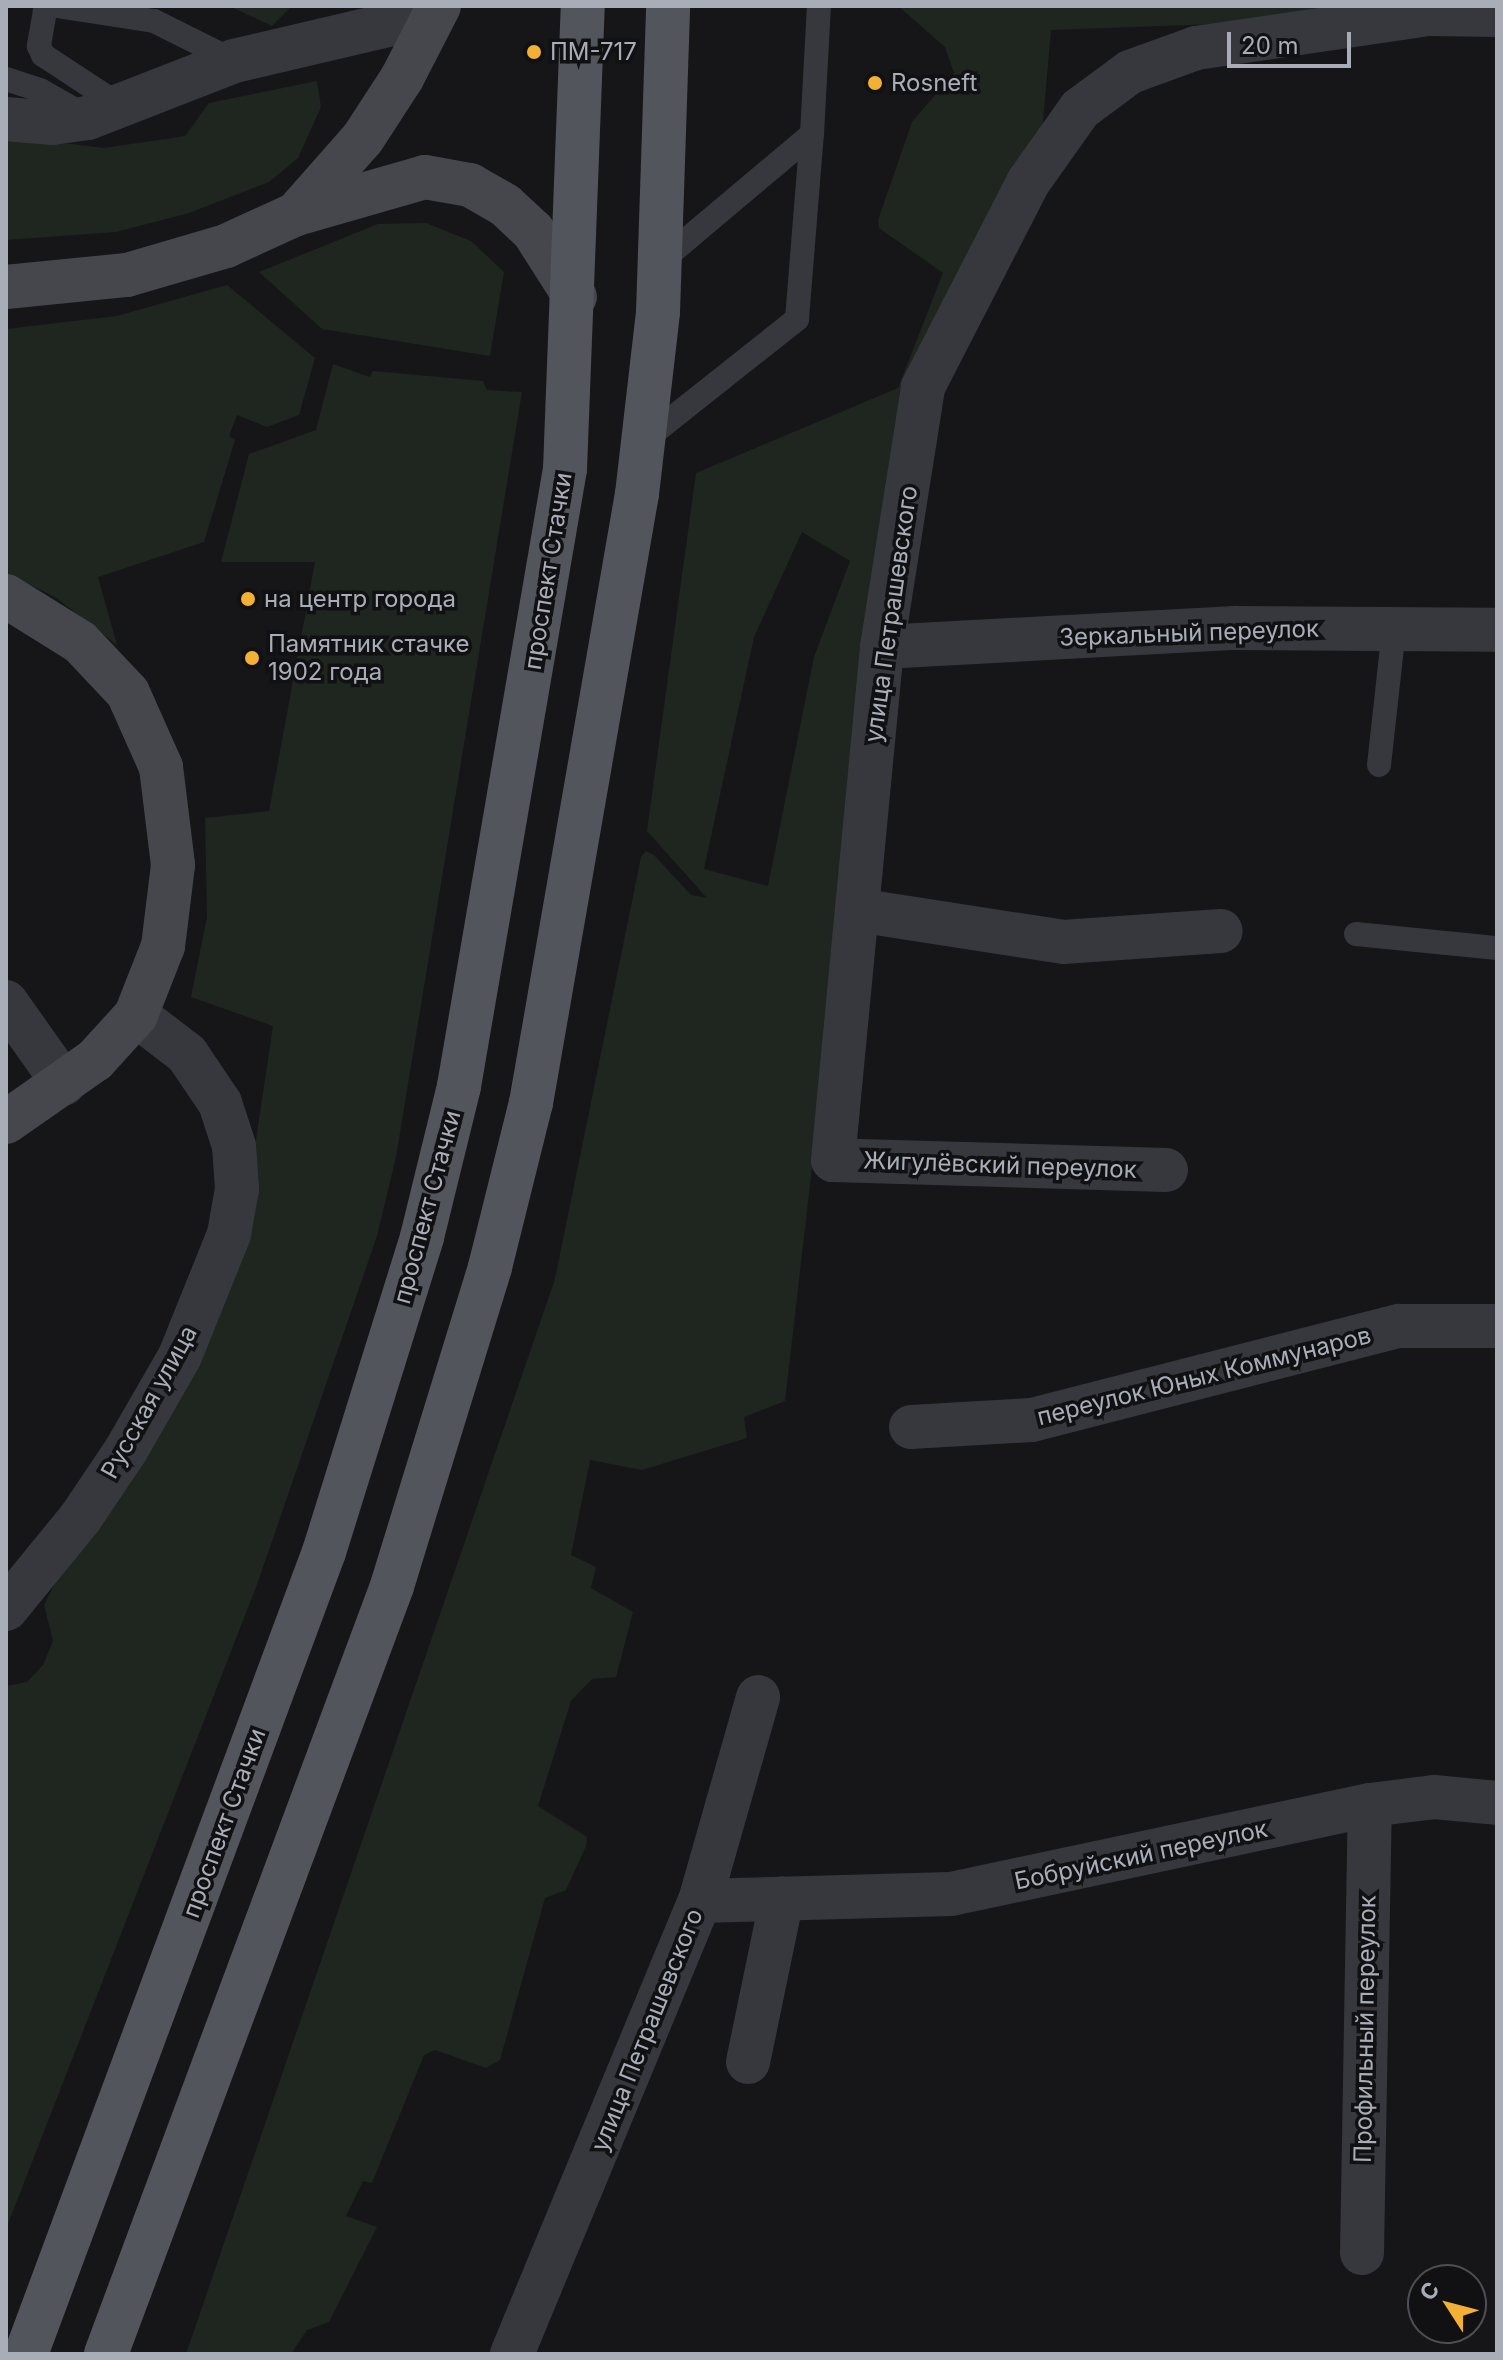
<!DOCTYPE html>
<meta charset="utf-8">
<style>
body{margin:0}
#map{position:relative;width:1503px;height:2360px;overflow:hidden;background:#161618;font-family:Inter,sans-serif}
div>[style]{position:absolute}
[style*='--x']{left:calc(var(--x)*1px);top:calc(var(--y)*1px);width:calc(var(--w)*1px);rotate:calc(var(--a)*1deg)}
.green>*{inset:0;background:#1e261f}
.lane>*{height:24px;margin:-12px;padding:0 12px;transform-origin:12px;border-radius:12px;background:#37383d}
.street>*{height:44px;margin:-22px;padding:0 22px;transform-origin:22px;border-radius:22px;background:#37383d}
.secondary>*{height:44px;margin:-22px;padding:0 22px;transform-origin:22px;border-radius:22px;background:#45474d}
.primary>*{height:44px;margin:-22px;padding:0 22px;transform-origin:22px;border-radius:22px;background:#53555c}
.dots>*{width:22px;height:22px;translate:-50% -50%;box-sizing:border-box;border:4px solid #111113;border-radius:50%}
span{translate:-50% -50%;white-space:nowrap;text-align:center;line-height:1.15;-webkit-text-stroke:7px #111113;paint-order:stroke}
.poi-label{font-size:24px;color:#a8adb8}
.left{translate:0 -50%;text-align:left}
.street-label{font-size:24px;color:#a8adb8}
.frame{position:absolute;inset:0;border:8px solid #a8adb8;pointer-events:none}
.north{position:absolute;left:1407px;top:2264px;width:80px;height:80px;box-sizing:border-box;background:#111113;border:2px solid #4d4f55;border-radius:50%;rotate:306deg;font-size:22px;font-weight:700;line-height:32px;text-align:center;color:#a8adb8}
.north::after{content:'';display:block;margin:auto;width:28px;height:36px;background:#f2b134;clip-path:polygon(50% 0,100% 100%,50% 72%,0 100%)}
.scale{position:absolute;left:1227px;top:32px;width:124px;height:36px;box-sizing:border-box;border:4px solid #a8adb8;border-top:0;padding-left:10px;font-size:24px;line-height:28px;white-space:nowrap;color:#a8adb8;-webkit-text-stroke:6px #111113;paint-order:stroke}
</style>
<div id="map">
<div class="green">
<i style="clip-path:polygon(229px 6px,292px 6px,272px 26px)"></i>
<i style="clip-path:polygon(evenodd,898px 6px,1327px 6px,1323px 20px,1051px 30px,1040px 156px,918px 386px,872px 650px,785px 1401px,744px 1417px,747px 1438px,642px 1470px,590px 1460px,571px 1555px,596px 1567px,591px 1588px,633px 1612px,616px 1677px,592px 1679px,571px 1701px,538px 1806px,587px 1837px,586px 1846px,566px 1890px,545px 1898px,500px 2060px,486px 2068px,435px 2050px,424px 2055px,372px 2183px,363px 2181px,346px 2216px,377px 2227px,329px 2322px,307px 2330px,291px 2354px,186px 2354px,555px 1279px,641px 857px,646px 851px,654px 855px,691px 895px,707px 898px,647px 831px,696px 473px,898px 388px,943px 273px,879px 228px,878px 220px,912px 122px,954px 73px,945px 47px,898px 6px,802px 532px,850px 561px,814px 657px,768px 886px,704px 869px,754px 637px,802px 532px)"></i>
<i style="clip-path:polygon(317px 81px,321px 107px,298px 158px,269px 182px,189px 213px,116px 232px,6px 240px,6px 136px,104px 148px,185px 136px,209px 103px)"></i>
<i style="clip-path:polygon(426px 223px,471px 241px,504px 272px,490px 356px,322px 329px,259px 272px,378px 224px)"></i>
<i style="clip-path:polygon(227px 285px,315px 358px,299px 415px,267px 427px,237px 415px,229px 436px,235px 440px,204px 542px,98px 577px,117px 645px,55px 597px,6px 573px,6px 329px,117px 316px)"></i>
<i style="clip-path:polygon(333px 364px,370px 377px,373px 371px,483px 381px,487px 390px,522px 392px,396px 1157px,377px 1236px,258px 1582px,6px 2229px,6px 1686px,27px 1682px,43px 1665px,53px 1641px,44px 1605px,245px 1214px,273px 1026px,191px 997px,207px 917px,205px 818px,269px 811px,315px 562px,221px 562px,249px 454px,316px 430px)"></i>
</div>
<div class="lane">
<i style="--x:52;--y:6;--w:9;--a:144"></i>
<i style="--x:45;--y:11;--w:36;--a:100"></i>
<i style="--x:39;--y:46;--w:10;--a:66"></i>
<i style="--x:43;--y:55;--w:87;--a:33.3"></i>
<i style="--x:57;--y:6;--w:98;--a:8.8"></i>
<i style="--x:154;--y:21;--w:89;--a:26.6"></i>
<i style="--x:6;--y:79;--w:36;--a:18"></i>
<i style="--x:40;--y:90;--w:53;--a:29.5"></i>
<i style="--x:660;--y:262;--w:199;--a:-40.1"></i>
<i style="--x:812;--y:134;--w:128;--a:-86.9"></i>
<i style="--x:642;--y:442;--w:198;--a:-38.4"></i>
<i style="--x:797;--y:319;--w:186;--a:-85.4"></i>
<i style="--x:1379;--y:765;--w:137;--a:-83.7"></i>
<i style="--x:1356;--y:934;--w:142;--a:5.7"></i>
</div>
<div class="street">
<i style="--x:6;--y:119;--w:46;--a:5"></i>
<i style="--x:52;--y:123;--w:36;--a:-8"></i>
<i style="--x:88;--y:118;--w:157;--a:-21.3"></i>
<i style="--x:234;--y:61;--w:206;--a:-13.2"></i>
<i style="--x:882;--y:647;--w:354;--a:-3.1"></i>
<i style="--x:1235;--y:628;--w:262;--a:0.4"></i>
<i style="--x:857;--y:910;--w:208;--a:8.8"></i>
<i style="--x:1063;--y:942;--w:158;--a:-4"></i>
<i style="--x:6;--y:1002;--w:100;--a:54.7"></i>
<i style="--x:1166;--y:1170;--w:333;--a:-178.3"></i>
<i style="--x:833;--y:1160;--w:515;--a:-84.54"></i>
<i style="--x:882;--y:647;--w:263;--a:-81"></i>
<i style="--x:923;--y:387;--w:232;--a:-62.8"></i>
<i style="--x:1029;--y:181;--w:88;--a:-54.7"></i>
<i style="--x:1080;--y:109;--w:62;--a:-36.5"></i>
<i style="--x:1130;--y:72;--w:70;--a:-20"></i>
<i style="--x:1196;--y:48;--w:235;--a:-8.3"></i>
<i style="--x:1429;--y:14;--w:68;--a:0.8"></i>
<i style="--x:911;--y:1427;--w:121;--a:-3.3"></i>
<i style="--x:1032;--y:1420;--w:379;--a:-14.4"></i>
<i style="--x:1399;--y:1326;--w:98;--a:0"></i>
<i style="--x:6;--y:1609;--w:119;--a:-50.8"></i>
<i style="--x:81;--y:1517;--w:81;--a:-56.1"></i>
<i style="--x:126;--y:1450;--w:108;--a:-60.1"></i>
<i style="--x:180;--y:1356;--w:131;--a:-68.1"></i>
<i style="--x:229;--y:1234;--w:46;--a:-79.9"></i>
<i style="--x:237;--y:1189;--w:43;--a:-94"></i>
<i style="--x:234;--y:1146;--w:45;--a:-108"></i>
<i style="--x:220;--y:1103;--w:59;--a:-124"></i>
<i style="--x:187;--y:1054;--w:64;--a:-142.6"></i>
<i style="--x:700;--y:1901;--w:251;--a:-1.6"></i>
<i style="--x:951;--y:1894;--w:428;--a:-12"></i>
<i style="--x:1370;--y:1805;--w:64;--a:-7.1"></i>
<i style="--x:1434;--y:1797;--w:63;--a:5.4"></i>
<i style="--x:748;--y:2062;--w:167;--a:-78.3"></i>
<i style="--x:1362;--y:2253;--w:448;--a:-89"></i>
<i style="--x:512;--y:2354;--w:490;--a:-67.5"></i>
<i style="--x:700;--y:1901;--w:212;--a:-74.1"></i>
</div>
<div class="secondary">
<i style="--x:296;--y:214;--w:101;--a:-48.6"></i>
<i style="--x:363;--y:138;--w:72;--a:-57"></i>
<i style="--x:402;--y:78;--w:81;--a:-62.8"></i>
<i style="--x:6;--y:287;--w:122;--a:-5.7"></i>
<i style="--x:127;--y:275;--w:103;--a:-16.3"></i>
<i style="--x:226;--y:246;--w:77;--a:-24.6"></i>
<i style="--x:296;--y:214;--w:134;--a:-16"></i>
<i style="--x:425;--y:177;--w:46;--a:10.1"></i>
<i style="--x:470;--y:185;--w:40;--a:29.7"></i>
<i style="--x:505;--y:205;--w:38;--a:43"></i>
<i style="--x:533;--y:231;--w:78;--a:57.5"></i>
<i style="--x:6;--y:596;--w:87;--a:31.9"></i>
<i style="--x:80;--y:642;--w:70;--a:46.7"></i>
<i style="--x:128;--y:693;--w:81;--a:66"></i>
<i style="--x:161;--y:767;--w:99;--a:83"></i>
<i style="--x:173;--y:865;--w:82;--a:97"></i>
<i style="--x:163;--y:946;--w:74;--a:111.4"></i>
<i style="--x:136;--y:1015;--w:61;--a:132.3"></i>
<i style="--x:95;--y:1060;--w:108;--a:145.1"></i>
</div>
<div class="primary">
<i style="--x:26;--y:2354;--w:856;--a:-69.62"></i>
<i style="--x:324;--y:1552;--w:330;--a:-72.7"></i>
<i style="--x:422;--y:1237;--w:155;--a:-76.2"></i>
<i style="--x:459;--y:1086;--w:626;--a:-80.25"></i>
<i style="--x:565;--y:469;--w:463;--a:-87.8"></i>
<i style="--x:106;--y:2354;--w:820;--a:-69.57"></i>
<i style="--x:392;--y:1586;--w:334;--a:-72.9"></i>
<i style="--x:490;--y:1267;--w:169;--a:-76"></i>
<i style="--x:531;--y:1103;--w:618;--a:-80.13"></i>
<i style="--x:637;--y:494;--w:183;--a:-83.4"></i>
<i style="--x:658;--y:312;--w:306;--a:-88.1"></i>
</div>
<div class="dots">
<i style="left:534px;top:52px;background:#f2b134"></i>
<i style="left:875px;top:83px;background:#f2b134"></i>
<i style="left:248px;top:599px;background:#f2b134"></i>
<i style="left:252px;top:658px;background:#f2b134"></i>
</div>
<div class="poi-label">
<span class="left" style="left:550px;top:52px">ПМ-717</span>
<span class="left" style="left:891px;top:83px">Rosneft</span>
<span class="left" style="left:264px;top:599px">на центр города</span>
<span class="left" style="left:268px;top:658px">Памятник стачке<br>1902 года</span>
</div>
<div class="street-label">
<span style="left:548px;top:571px;rotate:-81deg">проспект Стачки</span>
<span style="left:891px;top:614px;rotate:-82deg">улица Петрашевского</span>
<span style="left:1189px;top:633px;rotate:-2deg">Зеркальный переулок</span>
<span style="left:1000px;top:1165px;rotate:2deg">Жигулёвский переулок</span>
<span style="left:427px;top:1207px;rotate:-75deg">проспект Стачки</span>
<span style="left:1204px;top:1376px;rotate:-14deg">переулок Юных Коммунаров</span>
<span style="left:149px;top:1402px;rotate:-61deg">Русская улица</span>
<span style="left:224px;top:1823px;rotate:-70deg">проспект Стачки</span>
<span style="left:1141px;top:1855px;rotate:-12deg">Бобруйский переулок</span>
<span style="left:1365px;top:2029px;rotate:-89deg">Профильный переулок</span>
<span style="left:647px;top:2030px;rotate:-68deg">улица Петрашевского</span>
</div>
<div class="frame"></div>
<div class="north">С</div>
<div class="scale">20 m</div>
</div>
